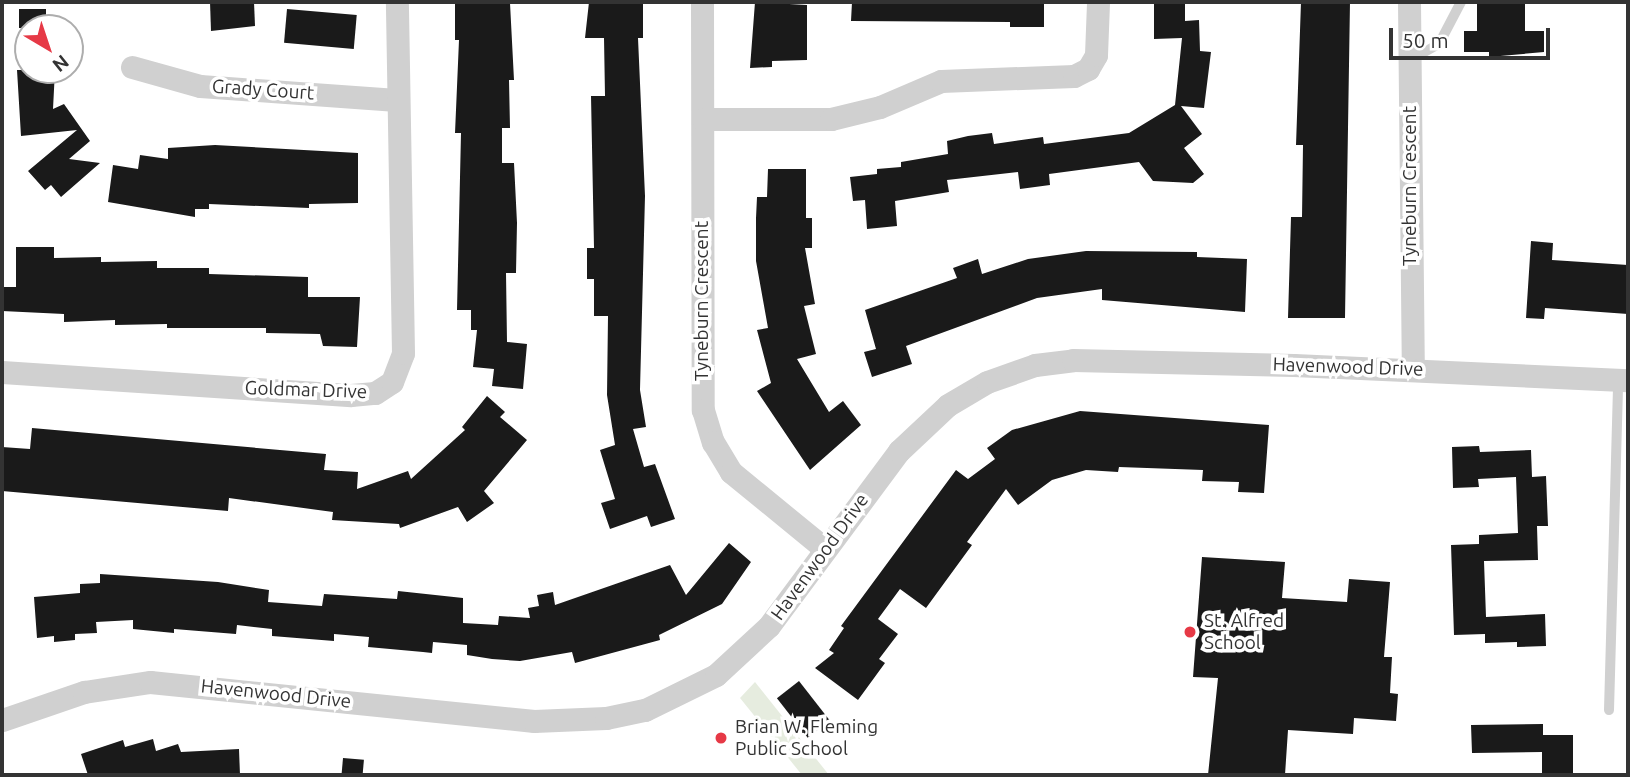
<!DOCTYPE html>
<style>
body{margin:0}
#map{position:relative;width:1630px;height:777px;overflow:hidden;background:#fff;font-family:Ubuntu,sans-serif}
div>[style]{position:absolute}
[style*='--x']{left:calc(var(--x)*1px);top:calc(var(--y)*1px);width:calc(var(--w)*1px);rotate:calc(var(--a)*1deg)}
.green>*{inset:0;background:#e6ecdf}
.building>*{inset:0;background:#1a1a1a;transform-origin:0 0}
.lane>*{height:10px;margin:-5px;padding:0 5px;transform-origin:5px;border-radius:5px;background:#d0d0d0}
.street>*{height:23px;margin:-11.5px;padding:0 11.5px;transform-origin:11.5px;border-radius:11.5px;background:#d0d0d0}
.dots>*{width:19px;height:19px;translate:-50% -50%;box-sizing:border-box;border:4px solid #fff;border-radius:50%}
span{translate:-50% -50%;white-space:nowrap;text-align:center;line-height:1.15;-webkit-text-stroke:7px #fff;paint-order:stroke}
.street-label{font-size:19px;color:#333}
.poi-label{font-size:19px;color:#333}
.left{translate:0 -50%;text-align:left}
.frame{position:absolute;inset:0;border:4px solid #333;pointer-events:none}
.north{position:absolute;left:14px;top:14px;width:70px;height:70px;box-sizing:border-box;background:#fff;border:2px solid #adadad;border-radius:50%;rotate:141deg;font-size:19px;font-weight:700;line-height:28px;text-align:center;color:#333}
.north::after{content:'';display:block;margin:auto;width:24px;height:32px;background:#e63946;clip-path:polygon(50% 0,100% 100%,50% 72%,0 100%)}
.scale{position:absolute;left:1389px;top:28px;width:161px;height:32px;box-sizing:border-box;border:4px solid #333;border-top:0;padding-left:9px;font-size:21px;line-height:24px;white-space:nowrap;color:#333;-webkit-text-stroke:5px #fff;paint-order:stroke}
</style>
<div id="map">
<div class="green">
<i style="clip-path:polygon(755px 682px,829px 775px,802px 775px,740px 698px)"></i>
</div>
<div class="building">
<i style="clip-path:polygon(210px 2px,254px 2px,255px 26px,211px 31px)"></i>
<i style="clip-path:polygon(455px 2px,510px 3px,514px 80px,509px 80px,510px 128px,502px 128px,502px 163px,514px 163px,517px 223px,516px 273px,506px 273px,507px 342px,527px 344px,523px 389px,492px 386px,494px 369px,473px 367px,477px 330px,471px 330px,471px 310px,457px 310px,461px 133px,455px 133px,459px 40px,455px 40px)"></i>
<i style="clip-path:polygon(589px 2px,643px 2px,643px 38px,638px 38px,645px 196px,640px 390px,646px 427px,633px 429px,644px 467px,655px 464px,675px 519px,651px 527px,647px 516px,610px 529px,601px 503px,615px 499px,600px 450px,615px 445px,607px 395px,608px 316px,594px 316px,594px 279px,587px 279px,587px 248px,594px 248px,591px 96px,605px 96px,604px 38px,585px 38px)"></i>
<i style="clip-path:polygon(755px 2px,807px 5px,807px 60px,772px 61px,772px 67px,750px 68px)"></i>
<i style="clip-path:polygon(852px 2px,1044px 2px,1044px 27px,1010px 27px,1010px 22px,851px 21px)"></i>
<i style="clip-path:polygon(1154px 2px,1185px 2px,1185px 21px,1199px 20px,1200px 51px,1211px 52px,1204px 108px,1181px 106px,1202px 134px,1184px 148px,1204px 174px,1193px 183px,1153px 181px,1139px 162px,1049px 174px,1050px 185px,1020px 189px,1018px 172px,947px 180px,949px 192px,895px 201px,897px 226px,867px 229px,865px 200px,853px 201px,850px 177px,877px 174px,877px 169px,901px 167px,901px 162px,948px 154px,947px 141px,968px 136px,992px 133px,994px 144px,1043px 137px,1044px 144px,1129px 133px,1175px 105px,1182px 38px,1154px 39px)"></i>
<i style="clip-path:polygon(1301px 2px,1350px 2px,1345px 318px,1288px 318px,1291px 217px,1302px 217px,1303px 145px,1296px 145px)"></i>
<i style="clip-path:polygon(1477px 2px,1525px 2px,1525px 31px,1544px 31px,1544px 52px,1489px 57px,1489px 52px,1464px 52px,1464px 31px,1477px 31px)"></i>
<i style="left:19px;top:9px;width:27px;height:19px"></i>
<i style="left:287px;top:9px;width:70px;height:34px;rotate:5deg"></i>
<i style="clip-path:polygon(17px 70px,55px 70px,53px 109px,64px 104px,90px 141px,69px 159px,100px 163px,61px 197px,51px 185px,45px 190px,28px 171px,77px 130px,21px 136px)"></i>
<i style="clip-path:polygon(215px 145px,358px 153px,358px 203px,309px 204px,309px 208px,209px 204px,209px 209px,195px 209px,195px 217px,108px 202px,113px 165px,138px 169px,140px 155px,168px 159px,168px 148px)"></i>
<i style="clip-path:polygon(768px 169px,806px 169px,806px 218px,812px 218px,812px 248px,805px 248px,815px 304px,804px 306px,816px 354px,797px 359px,829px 412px,843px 401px,861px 425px,810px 470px,757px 391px,771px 383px,757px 330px,768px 328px,756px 261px,756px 218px,757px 197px,767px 197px)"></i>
<i style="clip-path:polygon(1531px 241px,1553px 243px,1552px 260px,1628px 265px,1628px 314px,1545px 308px,1544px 319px,1526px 318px)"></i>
<i style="clip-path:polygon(16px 247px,54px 247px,54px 258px,101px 257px,101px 262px,157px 261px,157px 268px,209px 268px,209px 274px,308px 277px,308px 297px,360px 297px,357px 347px,323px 346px,320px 334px,266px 333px,266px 328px,167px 328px,167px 324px,115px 325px,115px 320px,64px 322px,64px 314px,2px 311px,2px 287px,16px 287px)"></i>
<i style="clip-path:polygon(1086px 251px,1197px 252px,1197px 257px,1247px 259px,1245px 312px,1102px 300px,1102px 289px,1037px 298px,906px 346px,912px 364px,872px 377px,864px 352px,876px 349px,865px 310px,957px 278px,953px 268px,978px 259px,982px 274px,1028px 259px)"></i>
<i style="clip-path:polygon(487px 396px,505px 412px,500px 417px,527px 440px,484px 491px,494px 503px,467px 522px,458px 507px,400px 528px,399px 524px,332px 520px,333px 512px,229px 498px,228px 511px,2px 491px,2px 447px,30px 449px,32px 428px,326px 454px,324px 470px,358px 472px,357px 489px,408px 471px,411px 479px,465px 430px,462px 427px)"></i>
<i style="clip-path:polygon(1080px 411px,1269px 425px,1264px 493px,1238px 492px,1239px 482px,1202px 481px,1203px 470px,1119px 467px,1118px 472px,1086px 470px,1052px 480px,1018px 505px,1006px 489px,967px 542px,972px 545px,926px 608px,900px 589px,878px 619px,898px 634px,879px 659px,885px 663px,858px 700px,815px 668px,834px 653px,829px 650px,844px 628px,841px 626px,956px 470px,968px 479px,995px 459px,987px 448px,1012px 430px)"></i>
<i style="clip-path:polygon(1479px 446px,1480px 452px,1531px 450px,1532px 477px,1546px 476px,1548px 526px,1537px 526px,1538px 560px,1484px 561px,1486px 617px,1545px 614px,1546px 646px,1517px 647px,1517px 642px,1485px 643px,1485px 634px,1454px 635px,1451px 545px,1479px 544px,1479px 535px,1518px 533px,1516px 477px,1478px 479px,1479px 487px,1453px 488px,1452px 447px)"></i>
<i style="clip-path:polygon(729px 543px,751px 562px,722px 604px,659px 635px,660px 640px,575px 663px,572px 652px,520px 661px,492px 659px,467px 655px,467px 645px,433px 642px,432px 653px,423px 652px,368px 647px,369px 637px,334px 634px,334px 641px,272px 636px,272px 629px,237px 625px,236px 634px,174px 629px,174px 633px,133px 629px,133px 620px,96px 622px,97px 633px,75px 634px,75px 640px,54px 642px,54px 636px,37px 638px,34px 597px,80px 593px,80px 584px,100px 583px,100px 574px,218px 582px,269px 590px,268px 602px,322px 606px,324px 594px,397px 599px,398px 591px,463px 598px,463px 623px,498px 625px,499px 616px,530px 618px,528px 608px,539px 606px,537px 595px,553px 592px,555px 605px,670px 565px,686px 595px)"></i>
<i style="clip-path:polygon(1202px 557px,1285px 562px,1282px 598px,1347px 602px,1349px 579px,1390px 582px,1384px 657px,1392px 657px,1390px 693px,1398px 694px,1396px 721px,1354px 718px,1353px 734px,1288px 730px,1285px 775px,1208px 775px,1218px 678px,1193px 677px)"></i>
<i style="left:799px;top:681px;width:50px;height:28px;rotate:52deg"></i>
<i style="clip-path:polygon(1543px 724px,1543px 735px,1573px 735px,1573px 775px,1542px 775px,1542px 752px,1472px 753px,1471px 725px)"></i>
<i style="clip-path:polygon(153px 739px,156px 751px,178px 744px,181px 752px,239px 749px,240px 775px,88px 775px,81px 754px,123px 740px,125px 747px)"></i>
<i style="left:343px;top:758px;width:21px;height:17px;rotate:5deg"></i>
</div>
<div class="lane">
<i style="--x:1410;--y:60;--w:33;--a:-29"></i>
<i style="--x:1439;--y:44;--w:47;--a:-62.4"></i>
<i style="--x:1609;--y:710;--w:331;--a:-88.4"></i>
</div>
<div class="street">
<i style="--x:702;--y:2;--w:408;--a:89.9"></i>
<i style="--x:703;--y:410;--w:34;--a:73"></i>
<i style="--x:713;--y:442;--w:35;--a:59"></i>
<i style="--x:731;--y:472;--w:122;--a:39.3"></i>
<i style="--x:1409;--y:2;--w:368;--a:89.4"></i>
<i style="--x:132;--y:67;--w:71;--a:15.6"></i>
<i style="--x:200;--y:86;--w:197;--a:4.1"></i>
<i style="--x:703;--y:119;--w:128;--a:0"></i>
<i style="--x:831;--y:119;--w:50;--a:-13.8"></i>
<i style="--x:880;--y:107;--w:66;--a:-23.1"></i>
<i style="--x:941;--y:81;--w:133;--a:-2.2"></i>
<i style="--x:1074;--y:76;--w:16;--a:-27"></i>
<i style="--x:1088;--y:69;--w:16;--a:-60"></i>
<i style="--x:1096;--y:55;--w:53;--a:-87.8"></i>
<i style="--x:2;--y:372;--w:350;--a:3.8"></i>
<i style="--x:351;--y:395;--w:24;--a:-5"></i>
<i style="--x:375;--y:393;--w:20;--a:-33"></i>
<i style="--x:392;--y:382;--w:31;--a:-69"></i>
<i style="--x:403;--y:353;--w:351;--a:-91"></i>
<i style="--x:2;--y:720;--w:87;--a:-18.9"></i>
<i style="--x:84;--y:692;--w:67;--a:-8.6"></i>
<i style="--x:150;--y:682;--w:386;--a:5.8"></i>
<i style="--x:534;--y:721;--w:72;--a:-2.4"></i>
<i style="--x:606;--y:718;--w:40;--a:-12"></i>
<i style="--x:645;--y:710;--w:79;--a:-26.2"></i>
<i style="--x:716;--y:675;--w:72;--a:-42.8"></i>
<i style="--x:769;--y:626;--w:218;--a:-53.4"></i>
<i style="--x:899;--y:451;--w:67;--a:-43.2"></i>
<i style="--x:948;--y:405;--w:45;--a:-30.5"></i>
<i style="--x:987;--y:382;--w:51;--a:-19.5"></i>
<i style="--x:1035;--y:365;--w:38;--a:-7"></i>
<i style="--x:1073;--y:360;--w:221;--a:1.3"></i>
<i style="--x:1294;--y:365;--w:334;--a:2.6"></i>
</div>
<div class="dots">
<i style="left:1190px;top:632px;background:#e63946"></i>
<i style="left:721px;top:738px;background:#e63946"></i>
</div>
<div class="street-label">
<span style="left:263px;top:90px;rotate:4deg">Grady Court</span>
<span style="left:1410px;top:186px;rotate:-90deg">Tyneburn Crescent</span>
<span style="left:702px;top:301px;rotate:-90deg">Tyneburn Crescent</span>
<span style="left:1348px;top:367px;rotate:2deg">Havenwood Drive</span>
<span style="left:306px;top:390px;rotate:2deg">Goldmar Drive</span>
<span style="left:820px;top:557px;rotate:-54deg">Havenwood Drive</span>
<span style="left:276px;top:694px;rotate:6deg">Havenwood Drive</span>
</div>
<div class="poi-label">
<span class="left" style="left:1204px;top:632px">St. Alfred<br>School</span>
<span class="left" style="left:735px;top:738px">Brian W. Fleming<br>Public School</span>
</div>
<div class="frame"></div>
<div class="north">N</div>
<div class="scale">50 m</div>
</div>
